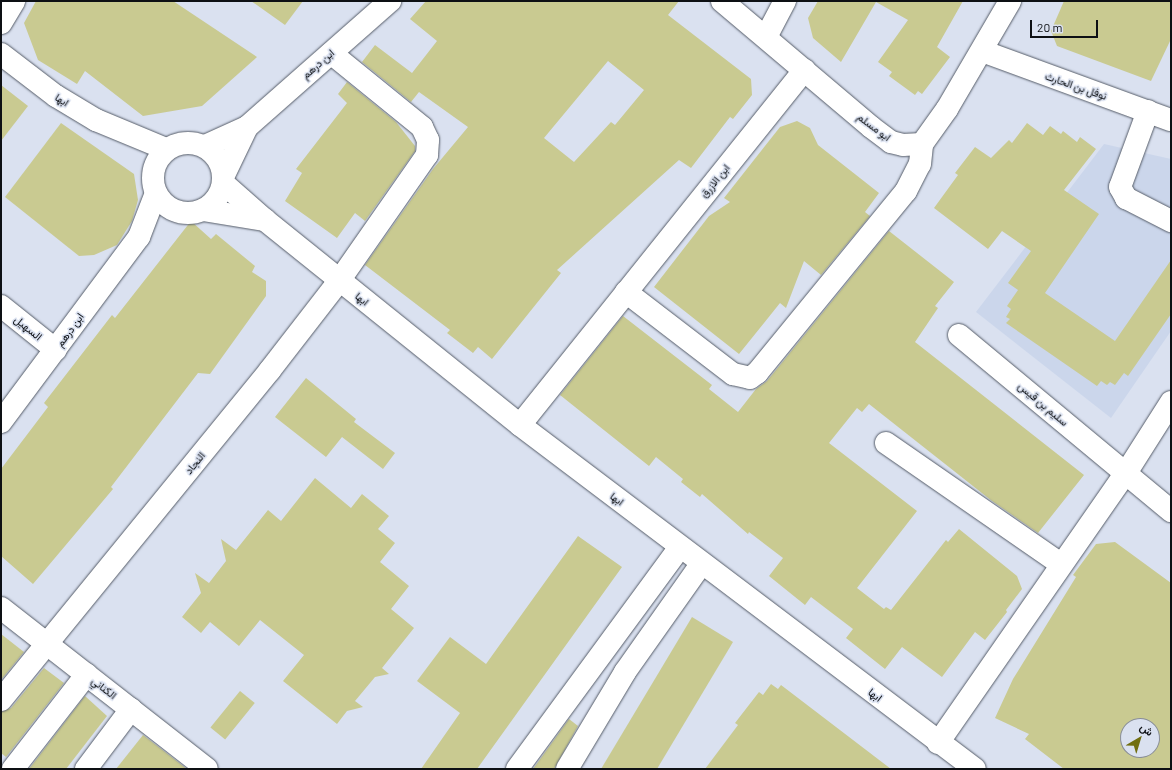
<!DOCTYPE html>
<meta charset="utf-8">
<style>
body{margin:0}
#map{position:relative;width:1172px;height:770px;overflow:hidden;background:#dae1f0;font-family:Barlow,Vazirmatn,sans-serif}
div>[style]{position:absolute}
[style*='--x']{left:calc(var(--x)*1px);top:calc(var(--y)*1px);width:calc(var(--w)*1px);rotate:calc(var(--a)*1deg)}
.built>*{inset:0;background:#cbd6eb}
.building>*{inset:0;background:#c9ca91;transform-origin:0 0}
.roads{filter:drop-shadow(0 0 1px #555c68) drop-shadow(0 0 1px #555c68)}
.minor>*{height:22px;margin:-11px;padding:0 11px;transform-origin:11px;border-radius:11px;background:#fff}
.minor>.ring{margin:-11px;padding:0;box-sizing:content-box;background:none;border:22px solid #fff;border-radius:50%}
span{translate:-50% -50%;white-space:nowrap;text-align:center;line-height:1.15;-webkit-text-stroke:3px #dae1f0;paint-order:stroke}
.street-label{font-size:11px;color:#0d1014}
.frame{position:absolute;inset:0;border:2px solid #0d1014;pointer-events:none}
.north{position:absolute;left:1120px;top:718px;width:40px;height:40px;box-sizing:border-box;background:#dae1f0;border:1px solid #888d98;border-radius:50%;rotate:38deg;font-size:11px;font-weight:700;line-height:16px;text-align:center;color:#0d1014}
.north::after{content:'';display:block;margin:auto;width:14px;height:18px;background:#716f11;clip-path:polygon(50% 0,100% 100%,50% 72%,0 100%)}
.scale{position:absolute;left:1030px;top:20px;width:68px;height:18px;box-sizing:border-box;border:2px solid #0d1014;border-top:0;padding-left:5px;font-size:12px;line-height:14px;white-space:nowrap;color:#0d1014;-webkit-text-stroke:3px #dae1f0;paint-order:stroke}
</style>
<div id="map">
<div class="built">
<i style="clip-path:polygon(1104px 144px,1171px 159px,1171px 331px,1111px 418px,976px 312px)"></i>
</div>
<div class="building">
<i style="clip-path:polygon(36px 1px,173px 1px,257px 57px,202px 106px,143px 116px,85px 71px,77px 84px,38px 60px,24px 23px)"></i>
<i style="clip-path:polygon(251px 1px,303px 1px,285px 25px)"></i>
<i style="clip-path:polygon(evenodd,426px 1px,679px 1px,668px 15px,751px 79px,752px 95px,733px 119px,730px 117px,691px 168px,679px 160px,557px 270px,561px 273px,492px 359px,478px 347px,473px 353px,447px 333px,450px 330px,365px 265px,433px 169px,468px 127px,419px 92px,411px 102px,362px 62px,375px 45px,412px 73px,437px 41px,410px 19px,426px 1px,608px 61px,644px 90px,615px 125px,611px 122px,574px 162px,544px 138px,608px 61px)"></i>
<i style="clip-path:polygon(818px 1px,963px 1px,937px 47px,950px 57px,922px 94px,918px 91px,915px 95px,889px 76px,892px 72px,878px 62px,908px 20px,876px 2px,841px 62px,813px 38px,808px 18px)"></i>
<i style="clip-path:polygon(1064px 1px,1171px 1px,1171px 39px,1151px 81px,1057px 46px,1051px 31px)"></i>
<i style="clip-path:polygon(347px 82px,396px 122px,415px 146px,415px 151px,365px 221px,355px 213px,337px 238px,285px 201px,302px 173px,296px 169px,347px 103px,338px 94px)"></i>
<i style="clip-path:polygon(1px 85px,28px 106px,1px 141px)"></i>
<i style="clip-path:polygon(797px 121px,810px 128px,818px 145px,879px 193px,865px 212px,870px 216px,821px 275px,804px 261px,786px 308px,780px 303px,739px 354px,654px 287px,709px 216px,730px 202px,724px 198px,780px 127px)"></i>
<i style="clip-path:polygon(61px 123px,134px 174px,138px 200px,132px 221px,117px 245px,94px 255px,79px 256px,5px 197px)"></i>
<i style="clip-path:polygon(1027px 123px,1043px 135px,1050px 126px,1061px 134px,1063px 131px,1077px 142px,1080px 137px,1096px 149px,1064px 190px,1099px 214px,1045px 293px,1115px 341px,1171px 260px,1171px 314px,1128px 376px,1124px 373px,1115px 385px,1110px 382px,1107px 385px,1101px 381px,1097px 386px,1006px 323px,1010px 319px,1006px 317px,1011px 309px,1007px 306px,1018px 290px,1008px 283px,1031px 251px,1002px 231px,988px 249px,934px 208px,958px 175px,955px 173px,975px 147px,991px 158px,1009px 140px,1012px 143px)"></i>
<i style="clip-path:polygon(191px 221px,211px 239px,216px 234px,255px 266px,252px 272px,266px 281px,266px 296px,210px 374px,198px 373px,111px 487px,113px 489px,33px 584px,1px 556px,1px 469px,48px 407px,44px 403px,112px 315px,115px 318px)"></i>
<i style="clip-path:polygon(889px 231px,954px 282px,935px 306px,938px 308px,915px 342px,1084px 475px,1038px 533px,992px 501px,869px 404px,862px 412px,857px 408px,829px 443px,917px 511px,857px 588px,884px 609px,886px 607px,891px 610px,946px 540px,948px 542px,959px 529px,1017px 576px,1022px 589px,1006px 610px,1007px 612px,985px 640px,975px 632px,942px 677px,902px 647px,885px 669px,846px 638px,853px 629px,811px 597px,805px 605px,769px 576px,783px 558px,749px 532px,748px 534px,702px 494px,700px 497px,681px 482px,683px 479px,656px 457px,649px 466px,560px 395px,623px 316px,712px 385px,709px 389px,738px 412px,756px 389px,767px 381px)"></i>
<i style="clip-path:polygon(306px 378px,356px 419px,354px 422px,395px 453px,383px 469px,342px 437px,326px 457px,275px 417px)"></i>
<i style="clip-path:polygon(315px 478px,351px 508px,362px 494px,389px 516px,378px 529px,395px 543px,380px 562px,409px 586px,391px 609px,414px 628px,382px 668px,389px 674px,375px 677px,355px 701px,363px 707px,347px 711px,337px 724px,283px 681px,304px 655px,260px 620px,239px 646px,210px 622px,201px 633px,182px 617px,201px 593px,195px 573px,209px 583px,226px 561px,221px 539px,236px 550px,268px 510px,281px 521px)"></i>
<i style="clip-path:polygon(578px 536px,622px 567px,477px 769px,421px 769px,460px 713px,417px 681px,450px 637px,486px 664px)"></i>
<i style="clip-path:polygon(evenodd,1115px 542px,1171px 583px,1171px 769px,1064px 769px,1025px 739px,1029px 734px,995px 718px,1013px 679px,1076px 577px,1073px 575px,1096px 544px,1115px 542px,1128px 726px,1152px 726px,1152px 750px,1128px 750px,1128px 726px)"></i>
<i style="clip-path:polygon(692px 617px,733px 642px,657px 769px,601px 769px)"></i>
<i style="clip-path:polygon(1px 634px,24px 652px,1px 680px)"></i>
<i style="clip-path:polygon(44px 668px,64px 683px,6px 757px,1px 753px,1px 712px,11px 708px)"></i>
<i style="clip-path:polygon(771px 684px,778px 689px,781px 685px,891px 769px,705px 769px,738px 725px,735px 723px,759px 692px,763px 695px)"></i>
<i style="left:240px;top:691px;width:19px;height:47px;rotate:39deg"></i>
<i style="clip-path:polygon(85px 696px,107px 716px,66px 769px,29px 769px)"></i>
<i style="clip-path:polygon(569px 719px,578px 726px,554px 769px,533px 769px)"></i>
<i style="clip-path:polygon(143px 735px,160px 748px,187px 769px,116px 769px)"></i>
</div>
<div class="roads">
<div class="minor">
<i style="--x:722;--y:1;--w:195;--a:40.2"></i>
<i style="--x:871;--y:127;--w:25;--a:37"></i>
<i style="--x:891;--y:142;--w:12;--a:14"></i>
<i style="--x:903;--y:145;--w:19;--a:-3"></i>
<i style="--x:922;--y:144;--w:43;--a:-54.5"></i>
<i style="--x:947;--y:109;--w:125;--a:-59.7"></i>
<i style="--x:1;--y:23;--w:26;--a:-59"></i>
<i style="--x:766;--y:37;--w:41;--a:-62.2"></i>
<i style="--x:982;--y:51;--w:201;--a:20.1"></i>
<i style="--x:1;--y:54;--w:69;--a:37.4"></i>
<i style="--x:56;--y:96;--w:47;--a:31"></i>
<i style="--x:96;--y:120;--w:76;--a:22.5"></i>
<i style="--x:1148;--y:111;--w:81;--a:110.2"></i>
<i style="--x:1120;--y:187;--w:13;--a:61"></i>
<i style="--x:1126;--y:198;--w:51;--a:27.1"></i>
<i class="ring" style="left:153px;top:143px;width:48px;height:48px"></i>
<i style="--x:205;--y:146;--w:46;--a:-24.3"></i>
<i style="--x:247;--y:127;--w:191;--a:-41.4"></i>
<i style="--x:224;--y:175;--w:53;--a:-64.4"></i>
<i style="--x:223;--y:183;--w:56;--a:41.4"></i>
<i style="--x:265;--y:220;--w:327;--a:38.8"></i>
<i style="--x:520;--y:425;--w:570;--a:37.09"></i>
<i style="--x:203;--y:210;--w:63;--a:9.2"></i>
<i style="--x:626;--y:292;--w:135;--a:37.5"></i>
<i style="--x:733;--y:374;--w:17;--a:13"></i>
<i style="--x:750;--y:378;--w:9;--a:-36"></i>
<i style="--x:757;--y:373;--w:235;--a:-50.7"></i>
<i style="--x:906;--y:191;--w:30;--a:-63"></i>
<i style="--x:920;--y:164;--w:20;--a:-84"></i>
<i style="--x:1;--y:306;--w:70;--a:38.7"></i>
<i style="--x:959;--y:335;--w:276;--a:39.7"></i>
<i style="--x:1;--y:422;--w:231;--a:-53.3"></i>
<i style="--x:139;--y:237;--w:47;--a:-68.9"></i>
<i style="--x:520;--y:425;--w:455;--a:-51.3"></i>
<i style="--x:886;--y:443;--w:213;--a:34.7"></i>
<i style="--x:1;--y:608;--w:261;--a:38"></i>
<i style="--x:1;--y:700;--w:426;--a:-50.8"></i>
<i style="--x:270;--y:370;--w:113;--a:-52.2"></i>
<i style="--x:339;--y:281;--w:154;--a:-55.1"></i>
<i style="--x:427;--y:155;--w:15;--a:-86"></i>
<i style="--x:428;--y:140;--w:14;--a:-115"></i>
<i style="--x:422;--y:127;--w:117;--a:-140.9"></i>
<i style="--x:938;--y:743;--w:329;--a:-55.2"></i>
<i style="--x:1126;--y:473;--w:84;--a:-57.6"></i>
<i style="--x:13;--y:769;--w:120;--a:-52.1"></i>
<i style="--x:86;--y:769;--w:75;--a:-53.1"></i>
<i style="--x:517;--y:769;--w:275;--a:-53.7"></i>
<i style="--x:567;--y:769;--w:113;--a:-59.1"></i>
<i style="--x:625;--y:672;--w:133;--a:-54.8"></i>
</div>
</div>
<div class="street-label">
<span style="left:318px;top:64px;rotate:-41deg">ابن درهم</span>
<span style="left:1076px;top:86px;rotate:19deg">نوفل بن الحارث</span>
<span style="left:62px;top:100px;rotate:33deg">ابها</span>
<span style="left:874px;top:127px;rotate:37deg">ابو مسلم</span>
<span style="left:715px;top:181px;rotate:-51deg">ابن الازرق</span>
<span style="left:362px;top:299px;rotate:39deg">ابها</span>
<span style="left:28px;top:328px;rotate:39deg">السهيل</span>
<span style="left:70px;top:330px;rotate:-54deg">ابن درهم</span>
<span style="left:1043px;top:404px;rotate:40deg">سليم بن قيس</span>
<span style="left:195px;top:463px;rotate:-51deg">النجاد</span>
<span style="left:617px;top:499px;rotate:37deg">ابها</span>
<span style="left:104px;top:688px;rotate:38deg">الكناني</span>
<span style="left:875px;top:695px;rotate:37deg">ابها</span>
</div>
<div class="frame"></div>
<div class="north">ش</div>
<div class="scale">20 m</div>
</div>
